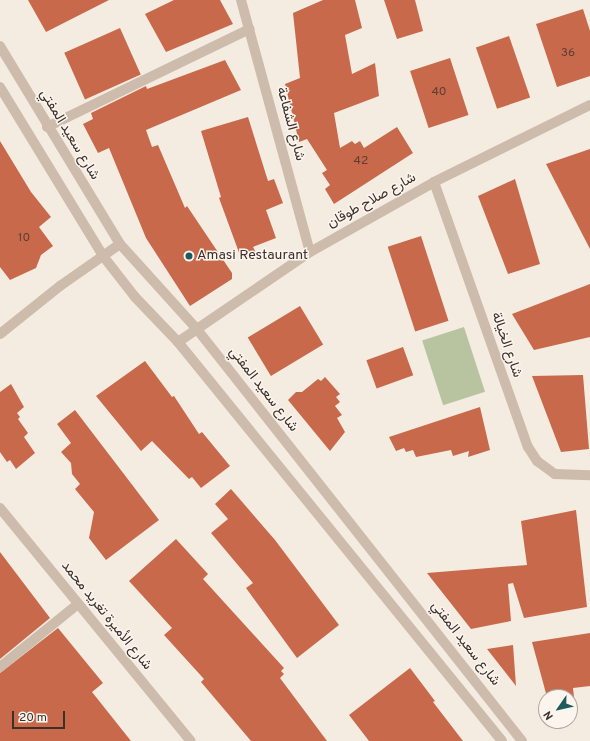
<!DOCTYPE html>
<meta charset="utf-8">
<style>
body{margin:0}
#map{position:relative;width:590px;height:741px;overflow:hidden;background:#f4ebe1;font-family:Overpass,Vazirmatn,sans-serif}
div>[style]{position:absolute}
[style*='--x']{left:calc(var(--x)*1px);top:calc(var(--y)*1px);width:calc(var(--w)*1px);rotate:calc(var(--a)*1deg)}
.green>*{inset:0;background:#b8c4a0;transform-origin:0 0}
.building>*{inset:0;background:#c8694b;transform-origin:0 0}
.minor>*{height:10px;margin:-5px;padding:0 5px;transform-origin:5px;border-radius:5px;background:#cdbbac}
.tertiary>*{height:10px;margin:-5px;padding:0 5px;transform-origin:5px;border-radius:5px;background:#cdbbac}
.dots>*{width:11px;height:11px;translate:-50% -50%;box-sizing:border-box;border:2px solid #fbf5ee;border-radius:50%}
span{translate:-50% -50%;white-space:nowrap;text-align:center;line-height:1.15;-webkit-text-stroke:3px #fbf5ee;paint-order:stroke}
.number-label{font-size:12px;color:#5e3e33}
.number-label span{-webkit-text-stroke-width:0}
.street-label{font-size:14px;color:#3b302b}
.poi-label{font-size:14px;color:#3b302b}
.left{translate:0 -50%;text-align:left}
.north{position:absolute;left:538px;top:689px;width:40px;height:40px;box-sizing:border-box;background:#fbf5ee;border:1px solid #aea6a0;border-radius:50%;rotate:236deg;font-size:11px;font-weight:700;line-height:16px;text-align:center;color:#3b302b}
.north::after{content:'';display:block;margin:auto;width:14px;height:18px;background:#1f5a5e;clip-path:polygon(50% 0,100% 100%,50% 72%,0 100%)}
.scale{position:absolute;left:12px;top:711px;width:53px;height:18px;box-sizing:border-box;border:2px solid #3b302b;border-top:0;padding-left:5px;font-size:12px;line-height:14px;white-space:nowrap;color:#3b302b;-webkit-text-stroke:3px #fbf5ee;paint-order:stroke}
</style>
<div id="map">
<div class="green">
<i style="left:464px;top:327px;width:68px;height:44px;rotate:72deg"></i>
</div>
<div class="building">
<i style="clip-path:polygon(28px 0,109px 0,46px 32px)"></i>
<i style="clip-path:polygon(174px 0,220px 0,233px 24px,166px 52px,145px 14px)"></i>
<i style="clip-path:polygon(323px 0,355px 0,362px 28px,345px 35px,352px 74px,375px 63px,379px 96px,334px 113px,340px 148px,352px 141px,355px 144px,360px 141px,364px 148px,397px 127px,413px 153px,334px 204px,325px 189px,330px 185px,322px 173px,327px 170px,307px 139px,299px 142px,285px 84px,300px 78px,293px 13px)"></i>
<i style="clip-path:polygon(384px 0,415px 0,423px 31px,397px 39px)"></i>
<i style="clip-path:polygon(583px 9px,590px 31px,590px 76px,557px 87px,536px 24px)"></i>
<i style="left:120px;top:28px;width:51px;height:61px;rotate:66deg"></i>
<i style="left:509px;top:36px;width:65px;height:35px;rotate:71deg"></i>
<i style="left:450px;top:58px;width:60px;height:42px;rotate:72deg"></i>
<i style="clip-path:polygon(225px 60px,241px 90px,146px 130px,152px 147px,158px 145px,185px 208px,187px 206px,232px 273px,232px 279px,190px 306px,146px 238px,109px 148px,98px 153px,83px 124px,93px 119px,91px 113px,146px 86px,147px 89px)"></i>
<i style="clip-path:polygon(248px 117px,268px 181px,274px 179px,283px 203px,266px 210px,276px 238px,253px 247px,256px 253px,241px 258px,219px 198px,221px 197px,201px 131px)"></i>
<i style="clip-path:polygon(0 141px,31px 192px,51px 217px,39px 227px,53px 246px,41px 255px,36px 268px,10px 280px,0 267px)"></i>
<i style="clip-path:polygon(590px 149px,590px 249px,546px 164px)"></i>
<i style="clip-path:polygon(515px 179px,540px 264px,508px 274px,478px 196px)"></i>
<i style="left:421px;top:236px;width:89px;height:35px;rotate:72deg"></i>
<i style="clip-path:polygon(590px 284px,590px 337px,534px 350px,512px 314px)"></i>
<i style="left:300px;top:306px;width:45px;height:61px;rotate:59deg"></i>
<i style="left:403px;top:347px;width:30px;height:39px;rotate:70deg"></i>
<i style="clip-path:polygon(145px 361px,172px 397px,174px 396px,199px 434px,202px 432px,230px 466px,201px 488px,192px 477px,189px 479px,152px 441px,141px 451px,96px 396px)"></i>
<i style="clip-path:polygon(583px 375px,589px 449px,561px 452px,532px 376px)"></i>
<i style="clip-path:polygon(325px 377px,340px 394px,336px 397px,340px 402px,335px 406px,342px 415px,337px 418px,345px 432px,330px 451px,288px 400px,296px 392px,302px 392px,318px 379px,321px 381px)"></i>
<i style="clip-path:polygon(11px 384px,24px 407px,17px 413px,20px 417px,18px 419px,28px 433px,24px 437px,35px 453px,16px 469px,10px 460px,7px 462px,0 452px,0 392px)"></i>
<i style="clip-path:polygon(480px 407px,490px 450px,468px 457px,469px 451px,453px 456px,451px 450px,416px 457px,413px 450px,406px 452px,404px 448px,396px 451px,389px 437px)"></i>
<i style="clip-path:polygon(75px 410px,159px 520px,106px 560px,89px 538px,94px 512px,75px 489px,80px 484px,72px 474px,71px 463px,61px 452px,71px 443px,57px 424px)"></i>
<i style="clip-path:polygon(231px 489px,275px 540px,339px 625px,297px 658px,246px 588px,253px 583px,211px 533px,228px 519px,215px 504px)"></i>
<i style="clip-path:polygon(576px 510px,587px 607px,524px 618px,513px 583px,508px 584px,511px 621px,471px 629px,427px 573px,527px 565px,521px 521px)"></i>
<i style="clip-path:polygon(176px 539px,208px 574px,203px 579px,284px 668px,281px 671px,284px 674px,280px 678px,327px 741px,251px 741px,201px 682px,204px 679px,164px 635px,172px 628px,129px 581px)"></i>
<i style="clip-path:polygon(0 552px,50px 618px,0 659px)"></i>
<i style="clip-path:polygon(58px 628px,103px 683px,92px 692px,131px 741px,0 741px,0 673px)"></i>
<i style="clip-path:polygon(590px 633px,590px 686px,573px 688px,574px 697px,547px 697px,532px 642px)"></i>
<i style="clip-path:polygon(513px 645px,516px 686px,487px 649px)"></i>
<i style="clip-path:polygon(410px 668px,435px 701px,433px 702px,463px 741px,369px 741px,349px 715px)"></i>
</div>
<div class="minor">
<i style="--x:241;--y:0;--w:261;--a:74.7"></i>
<i style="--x:47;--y:127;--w:225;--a:-25.8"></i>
<i style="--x:434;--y:182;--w:281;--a:70.5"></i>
<i style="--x:528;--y:447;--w:17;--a:57"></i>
<i style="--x:537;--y:461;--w:22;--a:36"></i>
<i style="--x:555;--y:474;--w:35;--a:2"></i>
<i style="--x:0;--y:334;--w:77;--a:-38.7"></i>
<i style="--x:60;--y:286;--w:73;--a:-35"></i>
<i style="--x:0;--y:508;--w:301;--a:50.7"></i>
<i style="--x:0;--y:667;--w:100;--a:-38.9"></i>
</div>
<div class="tertiary">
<i style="--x:0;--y:46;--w:232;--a:58.8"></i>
<i style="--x:120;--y:244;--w:113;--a:47.9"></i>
<i style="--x:196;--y:328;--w:526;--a:51.71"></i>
<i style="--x:0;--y:87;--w:198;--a:58.6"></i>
<i style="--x:103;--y:256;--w:52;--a:52"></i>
<i style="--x:135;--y:297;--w:62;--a:46.3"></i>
<i style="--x:178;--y:342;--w:514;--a:50.92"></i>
<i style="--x:178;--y:342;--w:160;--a:-34.3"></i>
<i style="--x:310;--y:252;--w:142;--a:-29.4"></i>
<i style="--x:434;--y:182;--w:174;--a:-26.3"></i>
</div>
<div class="dots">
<i style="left:189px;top:256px;background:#1f5a5e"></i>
</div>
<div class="number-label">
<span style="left:568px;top:54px">36</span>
<span style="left:439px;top:93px">40</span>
<span style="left:361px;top:162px">42</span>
<span style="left:24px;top:239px">10</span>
</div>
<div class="street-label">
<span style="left:290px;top:124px;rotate:75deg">شارع الشفاعة</span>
<span style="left:69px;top:135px;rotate:59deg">شارع سعيد المفتي</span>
<span style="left:372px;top:201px;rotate:-29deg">شارع صلاح طوقان</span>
<span style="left:506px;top:345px;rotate:71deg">شارع الخيالة</span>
<span style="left:263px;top:390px;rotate:52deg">شارع سعيد المفتي</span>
<span style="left:106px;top:616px;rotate:51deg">شارع الأميرة تغريد محمد</span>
<span style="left:465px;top:644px;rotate:52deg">شارع سعيد المفتي</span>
</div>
<div class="poi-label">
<span class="left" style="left:197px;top:256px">Amasi Restaurant</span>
</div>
<div class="north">N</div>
<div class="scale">20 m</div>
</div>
